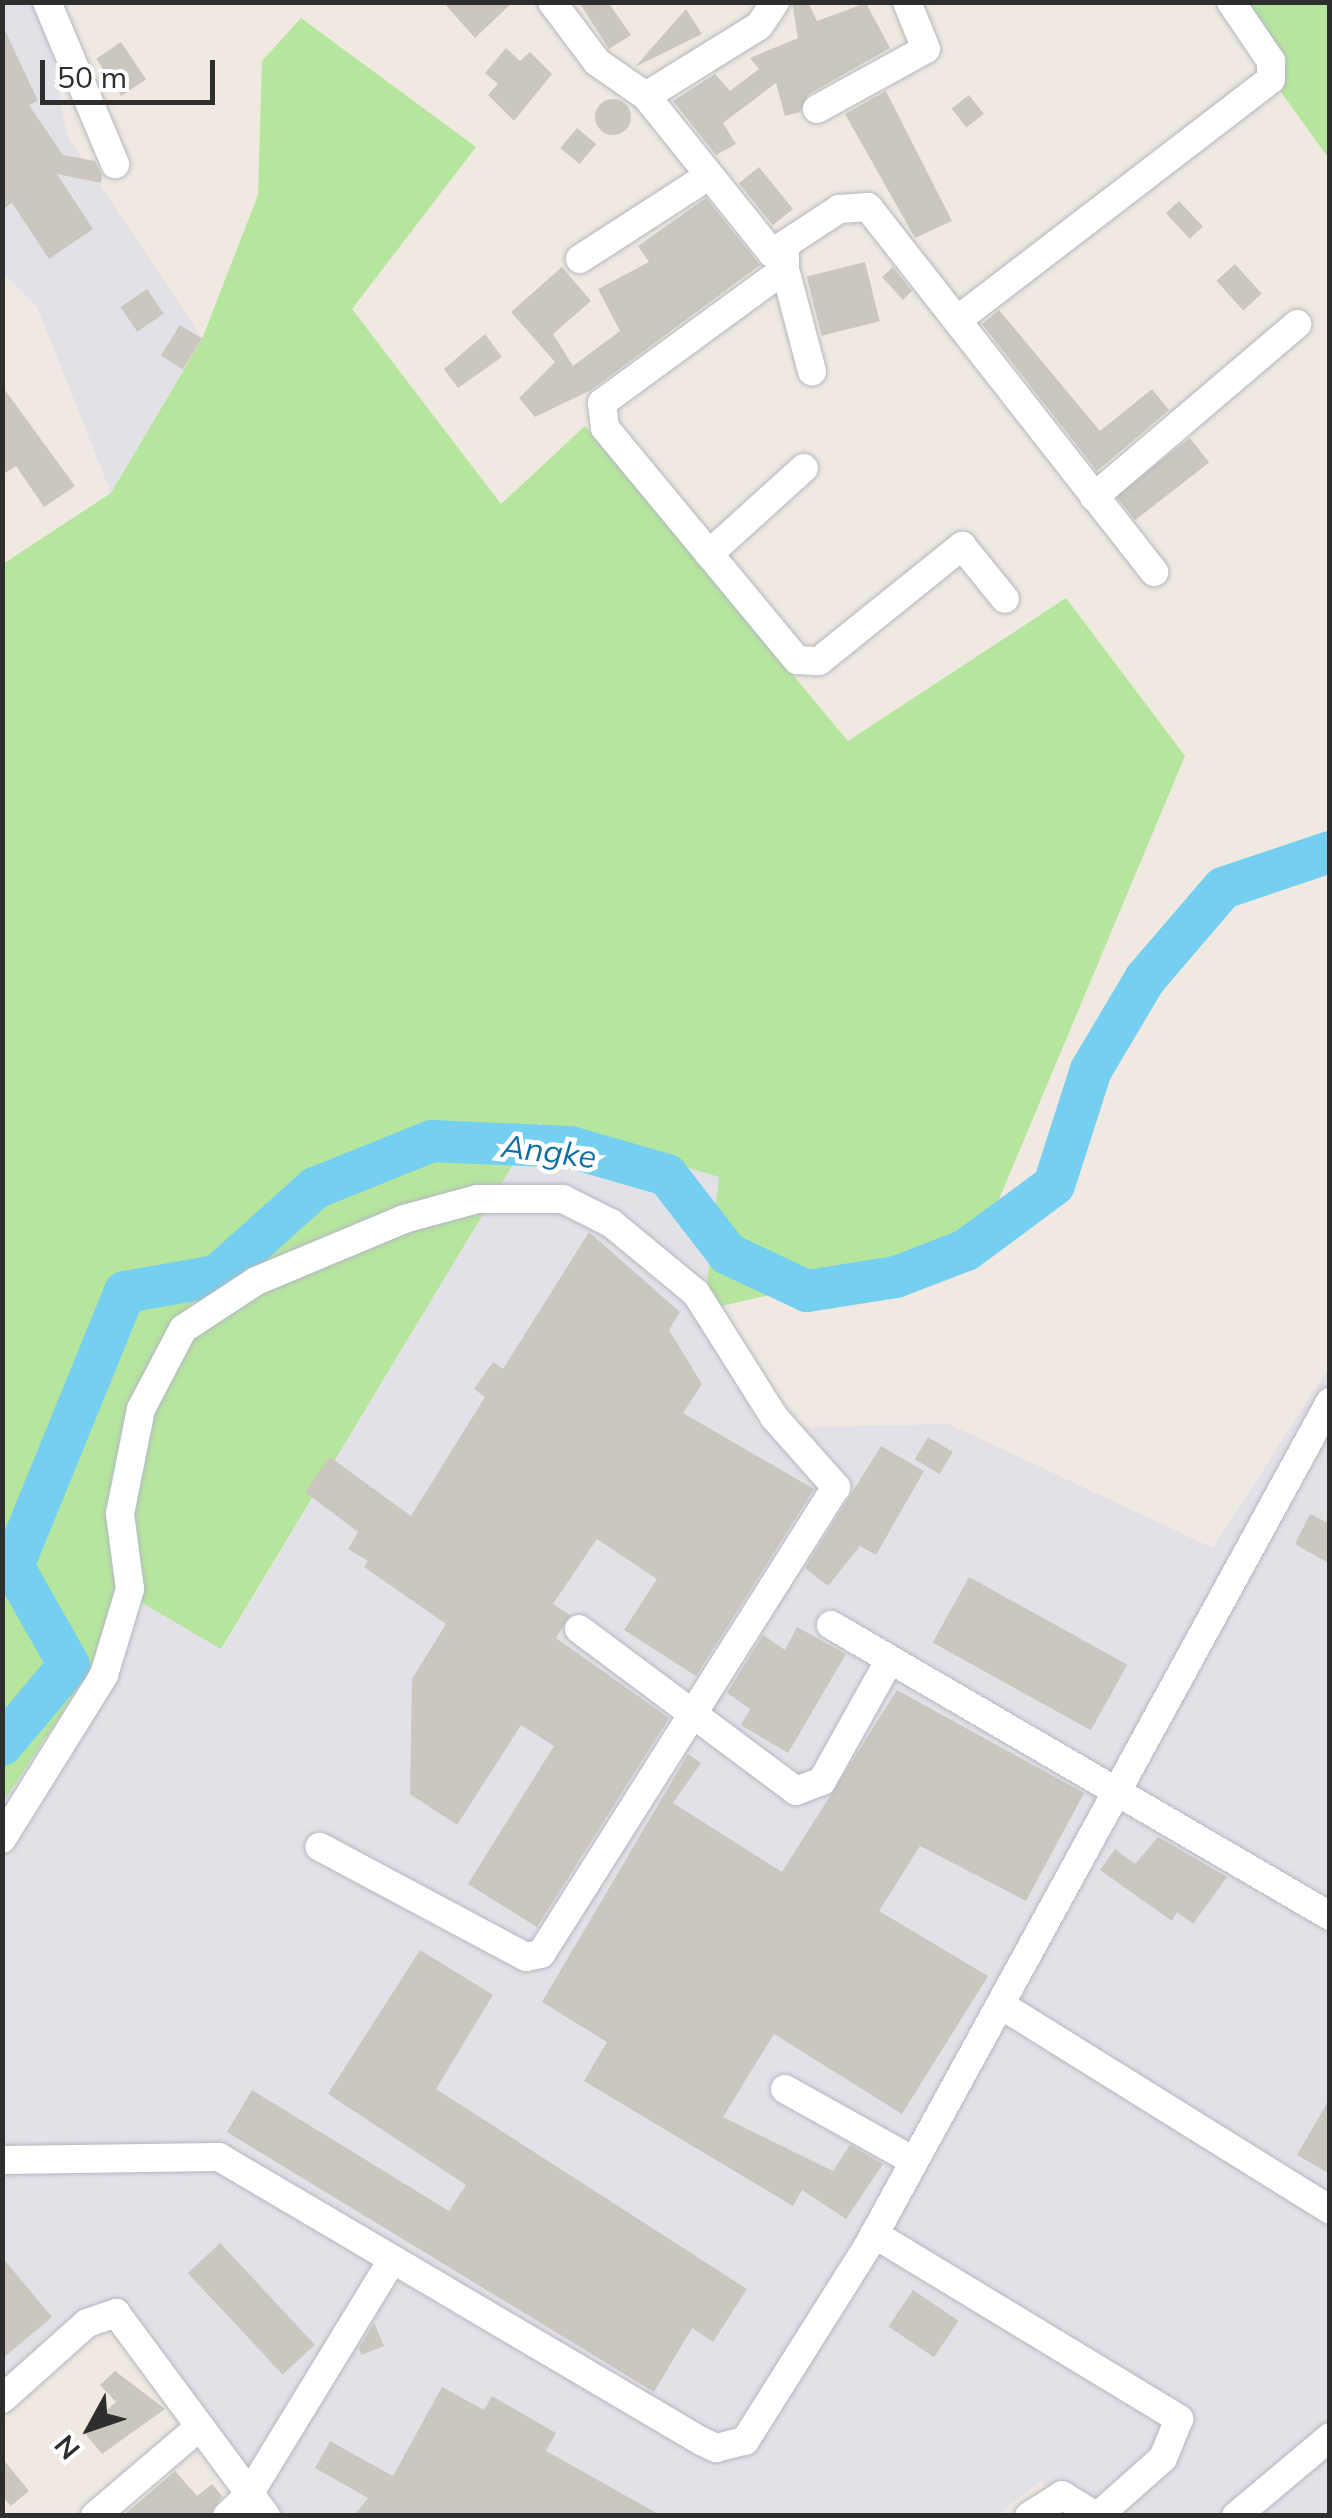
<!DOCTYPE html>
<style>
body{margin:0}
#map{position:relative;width:1332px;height:2518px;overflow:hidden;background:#efe9e1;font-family:Mulish,sans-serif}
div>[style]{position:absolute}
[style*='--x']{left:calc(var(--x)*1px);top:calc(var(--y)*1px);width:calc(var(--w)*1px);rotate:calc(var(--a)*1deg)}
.industrial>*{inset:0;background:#e3e1e8}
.green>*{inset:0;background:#b6e59e}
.river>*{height:42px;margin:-21px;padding:0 21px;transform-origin:21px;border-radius:21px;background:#75cff0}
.building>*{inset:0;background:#cbc7bf;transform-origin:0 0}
.round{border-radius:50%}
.roads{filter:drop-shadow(0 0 2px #b4b7c1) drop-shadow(0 0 2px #b4b7c1)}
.minor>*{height:28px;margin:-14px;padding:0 14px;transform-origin:14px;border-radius:14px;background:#fff}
span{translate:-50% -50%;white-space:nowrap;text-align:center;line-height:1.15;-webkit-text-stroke:9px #fff;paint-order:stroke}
.water-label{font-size:32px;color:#0d6fa3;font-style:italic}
.frame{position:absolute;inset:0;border:5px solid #2e2e2e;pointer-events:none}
.north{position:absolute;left:40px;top:2378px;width:100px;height:100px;-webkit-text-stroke:8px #fff;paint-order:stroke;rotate:230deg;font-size:28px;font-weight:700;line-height:40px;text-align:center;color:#2e2e2e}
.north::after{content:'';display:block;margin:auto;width:35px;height:45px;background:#2e2e2e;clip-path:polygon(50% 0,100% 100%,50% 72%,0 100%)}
.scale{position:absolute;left:40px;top:60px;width:175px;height:45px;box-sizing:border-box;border:5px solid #2e2e2e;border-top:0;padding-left:12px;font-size:30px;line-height:35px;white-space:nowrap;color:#2e2e2e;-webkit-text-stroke:8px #fff;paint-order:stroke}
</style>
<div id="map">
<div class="industrial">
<i style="clip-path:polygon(2px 3px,42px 3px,67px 136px,202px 338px,111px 493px,37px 307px,3px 273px)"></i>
<i style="clip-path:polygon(538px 1122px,720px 1177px,704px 1310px,759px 1428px,949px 1424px,1213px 1548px,1329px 1367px,1329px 2515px,1077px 2515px,1041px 2481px,996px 2516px,256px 2515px,98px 2311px,3px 2394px,3px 1802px,137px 1600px,222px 1649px)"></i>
</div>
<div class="green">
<i style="clip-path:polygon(1217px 3px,1329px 3px,1329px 156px,1327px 156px)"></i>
<i style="clip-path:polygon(301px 18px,476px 147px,352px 309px,501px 504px,585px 426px,848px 741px,1066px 598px,1185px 756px,979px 1247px,704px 1310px,719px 1177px,538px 1123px,221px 1649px,137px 1600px,3px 1802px,3px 564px,111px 493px,202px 339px,258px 195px,262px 61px)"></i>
</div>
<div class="river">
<i style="--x:2;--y:1745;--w:104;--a:-50.1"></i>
<i style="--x:69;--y:1665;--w:114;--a:-119.5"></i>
<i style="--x:13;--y:1566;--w:296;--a:-67.8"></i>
<i style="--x:125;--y:1292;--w:93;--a:-9.9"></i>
<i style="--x:217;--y:1276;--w:132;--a:-41.9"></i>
<i style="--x:315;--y:1188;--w:126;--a:-21.9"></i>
<i style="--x:432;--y:1141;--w:138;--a:2.5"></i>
<i style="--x:570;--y:1147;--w:101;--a:16.1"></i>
<i style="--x:667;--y:1175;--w:100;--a:52.3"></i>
<i style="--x:728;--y:1254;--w:87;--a:25.1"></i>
<i style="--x:807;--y:1291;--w:90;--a:-8.9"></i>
<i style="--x:896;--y:1277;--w:75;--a:-21.1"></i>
<i style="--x:966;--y:1250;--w:109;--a:-36.5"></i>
<i style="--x:1054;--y:1185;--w:121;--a:-72.2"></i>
<i style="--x:1091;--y:1070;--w:106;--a:-59.3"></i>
<i style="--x:1145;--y:979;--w:120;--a:-49.4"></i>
<i style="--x:1223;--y:888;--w:113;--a:-18.6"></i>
</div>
<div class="building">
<i style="clip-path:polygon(443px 2px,513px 2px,475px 38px)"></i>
<i style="clip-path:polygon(579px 2px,608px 2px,631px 35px,609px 49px)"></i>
<i style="clip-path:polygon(792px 2px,808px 2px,817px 21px,866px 3px,890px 48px,809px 94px,800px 112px,785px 116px,776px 83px,723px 123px,736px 144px,716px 155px,673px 101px,715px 74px,730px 91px,759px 69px,750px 58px,798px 38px)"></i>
<i style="clip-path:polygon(686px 9px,702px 34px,635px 67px)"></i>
<i style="clip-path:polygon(2px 24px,38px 101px,29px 105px,63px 155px,95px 161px,102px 175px,101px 183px,57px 174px,93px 229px,49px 259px,12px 203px,2px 210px)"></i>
<i style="left:121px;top:42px;width:45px;height:30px;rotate:56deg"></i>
<i style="clip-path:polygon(506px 48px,520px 61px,530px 52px,552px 74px,514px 121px,488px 95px,498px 84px,485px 73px)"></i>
<i style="clip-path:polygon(886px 91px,952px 221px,915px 238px,845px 114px)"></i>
<i style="left:969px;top:95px;width:24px;height:22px;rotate:52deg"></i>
<i class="round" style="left:595px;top:99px;width:36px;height:36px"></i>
<i style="left:577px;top:128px;width:25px;height:26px;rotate:40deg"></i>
<i style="left:759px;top:167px;width:54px;height:26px;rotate:51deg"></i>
<i style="clip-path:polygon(706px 198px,760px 265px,591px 390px,535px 417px,519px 398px,555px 362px,511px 312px,562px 267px,591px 301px,553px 334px,573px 366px,620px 331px,598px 289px,649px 262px,638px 246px)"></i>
<i style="left:1179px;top:201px;width:35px;height:18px;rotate:47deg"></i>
<i style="left:865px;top:262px;width:61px;height:60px;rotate:76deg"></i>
<i style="left:1235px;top:264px;width:40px;height:25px;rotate:48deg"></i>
<i style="clip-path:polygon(893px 267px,912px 291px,903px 300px,882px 277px)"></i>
<i style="left:147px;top:289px;width:30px;height:32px;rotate:56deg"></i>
<i style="clip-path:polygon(999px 310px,1100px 431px,1152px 389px,1169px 410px,1097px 471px,982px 324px)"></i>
<i style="left:180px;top:325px;width:26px;height:36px;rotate:32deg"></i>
<i style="clip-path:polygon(485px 334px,502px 357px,458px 388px,444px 369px)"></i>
<i style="clip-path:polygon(2px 386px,75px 486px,44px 507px,16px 466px,2px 475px)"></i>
<i style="left:1190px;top:438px;width:31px;height:94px;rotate:52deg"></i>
<i style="clip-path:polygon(589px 1232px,680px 1312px,669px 1330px,702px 1384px,683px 1413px,814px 1489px,696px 1676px,624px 1630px,657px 1579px,597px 1539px,553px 1604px,570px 1615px,556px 1638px,669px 1718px,537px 1927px,468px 1884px,554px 1746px,521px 1725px,457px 1825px,410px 1794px,412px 1679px,446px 1624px,364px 1567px,368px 1561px,348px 1549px,358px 1532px,305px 1492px,330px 1457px,411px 1516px,485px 1397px,474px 1389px,493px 1362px,503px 1369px)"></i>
<i style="left:928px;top:1437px;width:29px;height:26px;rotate:31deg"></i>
<i style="clip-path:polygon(881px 1446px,924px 1471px,876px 1555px,860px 1546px,828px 1586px,805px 1568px)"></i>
<i style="clip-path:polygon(1310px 1514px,1330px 1524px,1330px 1564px,1295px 1544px)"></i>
<i style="left:969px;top:1577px;width:181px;height:75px;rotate:29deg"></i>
<i style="clip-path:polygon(797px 1627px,846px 1654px,788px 1753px,741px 1725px,750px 1709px,727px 1693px,763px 1635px,785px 1650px)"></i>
<i style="clip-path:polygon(897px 1690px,1084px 1793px,1026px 1901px,920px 1846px,879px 1911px,988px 1976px,902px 2114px,774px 2034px,723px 2117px,833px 2171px,850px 2145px,883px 2164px,846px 2219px,802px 2190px,793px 2206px,584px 2081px,607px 2042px,542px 2002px,688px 1754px,701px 1763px,673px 1803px,782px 1872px)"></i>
<i style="clip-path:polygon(1158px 1837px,1227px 1877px,1193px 1924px,1177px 1912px,1172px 1921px,1100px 1870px,1115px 1849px,1135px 1864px)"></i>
<i style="clip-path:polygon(420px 1950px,493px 1995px,436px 2089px,747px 2289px,713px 2342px,692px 2328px,654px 2392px,227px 2132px,252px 2090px,449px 2211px,466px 2185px,328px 2094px)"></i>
<i style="clip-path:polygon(1330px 2098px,1330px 2174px,1297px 2155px)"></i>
<i style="left:220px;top:2243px;width:139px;height:44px;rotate:47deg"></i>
<i style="clip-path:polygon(2px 2257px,52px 2317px,2px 2359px)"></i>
<i style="left:913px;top:2290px;width:55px;height:44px;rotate:34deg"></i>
<i style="clip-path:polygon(374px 2323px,384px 2346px,361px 2355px,359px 2348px)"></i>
<i style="clip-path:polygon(115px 2371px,165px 2409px,102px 2454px,83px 2431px,116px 2402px,100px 2385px)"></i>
<i style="clip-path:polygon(442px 2387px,484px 2410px,492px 2396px,556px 2433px,546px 2451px,662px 2516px,354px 2516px,368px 2498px,315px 2468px,330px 2441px,393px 2476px)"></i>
<i style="clip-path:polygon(2px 2458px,29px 2491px,11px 2506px,2px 2496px)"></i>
<i style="clip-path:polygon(175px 2471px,197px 2496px,212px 2484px,222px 2496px,210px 2516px,123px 2516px)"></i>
</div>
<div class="roads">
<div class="minor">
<i style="--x:47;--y:2;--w:176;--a:67.2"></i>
<i style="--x:552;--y:2;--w:75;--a:53.1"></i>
<i style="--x:597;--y:62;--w:60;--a:34.8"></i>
<i style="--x:646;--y:96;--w:201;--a:51.3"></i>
<i style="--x:772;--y:253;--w:80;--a:-33.3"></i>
<i style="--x:839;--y:209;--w:29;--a:-4"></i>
<i style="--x:868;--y:207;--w:464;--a:51.9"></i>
<i style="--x:646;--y:96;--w:133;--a:-31.8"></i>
<i style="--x:759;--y:26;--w:29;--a:-56"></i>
<i style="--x:817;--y:109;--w:124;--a:-28.8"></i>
<i style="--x:926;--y:49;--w:51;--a:-112"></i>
<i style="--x:785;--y:253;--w:16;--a:90"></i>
<i style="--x:785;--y:269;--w:227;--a:143.8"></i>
<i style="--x:602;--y:403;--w:25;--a:83"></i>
<i style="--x:605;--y:428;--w:301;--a:50.4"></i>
<i style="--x:797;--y:660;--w:22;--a:3"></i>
<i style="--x:819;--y:661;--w:184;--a:-38.8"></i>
<i style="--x:962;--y:546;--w:68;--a:50.9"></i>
<i style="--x:580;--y:259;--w:149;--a:-32.9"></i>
<i style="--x:785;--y:269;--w:106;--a:75.2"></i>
<i style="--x:960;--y:318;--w:392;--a:-37.5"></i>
<i style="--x:1271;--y:79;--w:18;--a:-90"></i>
<i style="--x:1271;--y:61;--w:71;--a:-124.1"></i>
<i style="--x:1094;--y:497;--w:267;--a:-40.4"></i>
<i style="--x:709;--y:554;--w:128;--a:-42.2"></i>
<i style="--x:831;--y:1625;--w:578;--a:30.25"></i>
<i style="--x:579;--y:1629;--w:271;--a:36.7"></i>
<i style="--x:796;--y:1791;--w:28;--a:-21"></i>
<i style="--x:822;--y:1781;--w:137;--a:-60.8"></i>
<i style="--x:2;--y:1839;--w:193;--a:-58.1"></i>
<i style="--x:104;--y:1675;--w:90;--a:-73.2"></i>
<i style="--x:130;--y:1589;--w:76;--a:-97.6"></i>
<i style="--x:120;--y:1514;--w:107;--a:-78.7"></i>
<i style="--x:141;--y:1409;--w:90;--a:-62.3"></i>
<i style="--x:183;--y:1329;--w:87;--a:-33.3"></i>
<i style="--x:256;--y:1281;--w:160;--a:-22.7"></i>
<i style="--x:404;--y:1219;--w:76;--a:-15.3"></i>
<i style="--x:477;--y:1199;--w:86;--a:0"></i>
<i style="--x:563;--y:1199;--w:54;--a:26.6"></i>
<i style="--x:611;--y:1223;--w:110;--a:39.5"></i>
<i style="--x:696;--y:1293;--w:146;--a:57.8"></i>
<i style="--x:774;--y:1417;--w:94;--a:48.5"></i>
<i style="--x:836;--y:1487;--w:552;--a:122.28"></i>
<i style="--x:541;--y:1954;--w:15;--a:169"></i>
<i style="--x:526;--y:1957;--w:234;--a:-151.9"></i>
<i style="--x:1001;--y:2005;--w:388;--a:31.9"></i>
<i style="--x:785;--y:2089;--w:148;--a:29.2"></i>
<i style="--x:2;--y:2160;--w:217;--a:-0.8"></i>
<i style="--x:219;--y:2157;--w:559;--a:30.51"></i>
<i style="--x:701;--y:2441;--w:17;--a:25"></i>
<i style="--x:716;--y:2448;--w:30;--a:-14"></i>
<i style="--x:745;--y:2441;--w:233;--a:-57.8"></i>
<i style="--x:869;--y:2244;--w:960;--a:-61.3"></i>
<i style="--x:874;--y:2234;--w:357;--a:31.2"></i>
<i style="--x:1179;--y:2419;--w:42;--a:112.3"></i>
<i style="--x:1163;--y:2458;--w:87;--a:138.3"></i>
<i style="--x:2;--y:2399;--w:114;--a:-41.8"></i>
<i style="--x:87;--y:2323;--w:31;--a:-19"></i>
<i style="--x:116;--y:2313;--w:252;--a:53.5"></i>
<i style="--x:95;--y:2516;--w:135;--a:-40.5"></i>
<i style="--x:227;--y:2516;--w:29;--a:-44"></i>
<i style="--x:248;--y:2496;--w:271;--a:-58.6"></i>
<i style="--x:1029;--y:2516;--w:39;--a:-32"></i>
<i style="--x:1062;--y:2495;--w:40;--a:32"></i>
<i style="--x:1236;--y:2516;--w:123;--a:-40"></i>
</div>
</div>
<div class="water-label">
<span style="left:549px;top:1151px;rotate:7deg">Angke</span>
</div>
<div class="frame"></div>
<div class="north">N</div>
<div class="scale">50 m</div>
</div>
